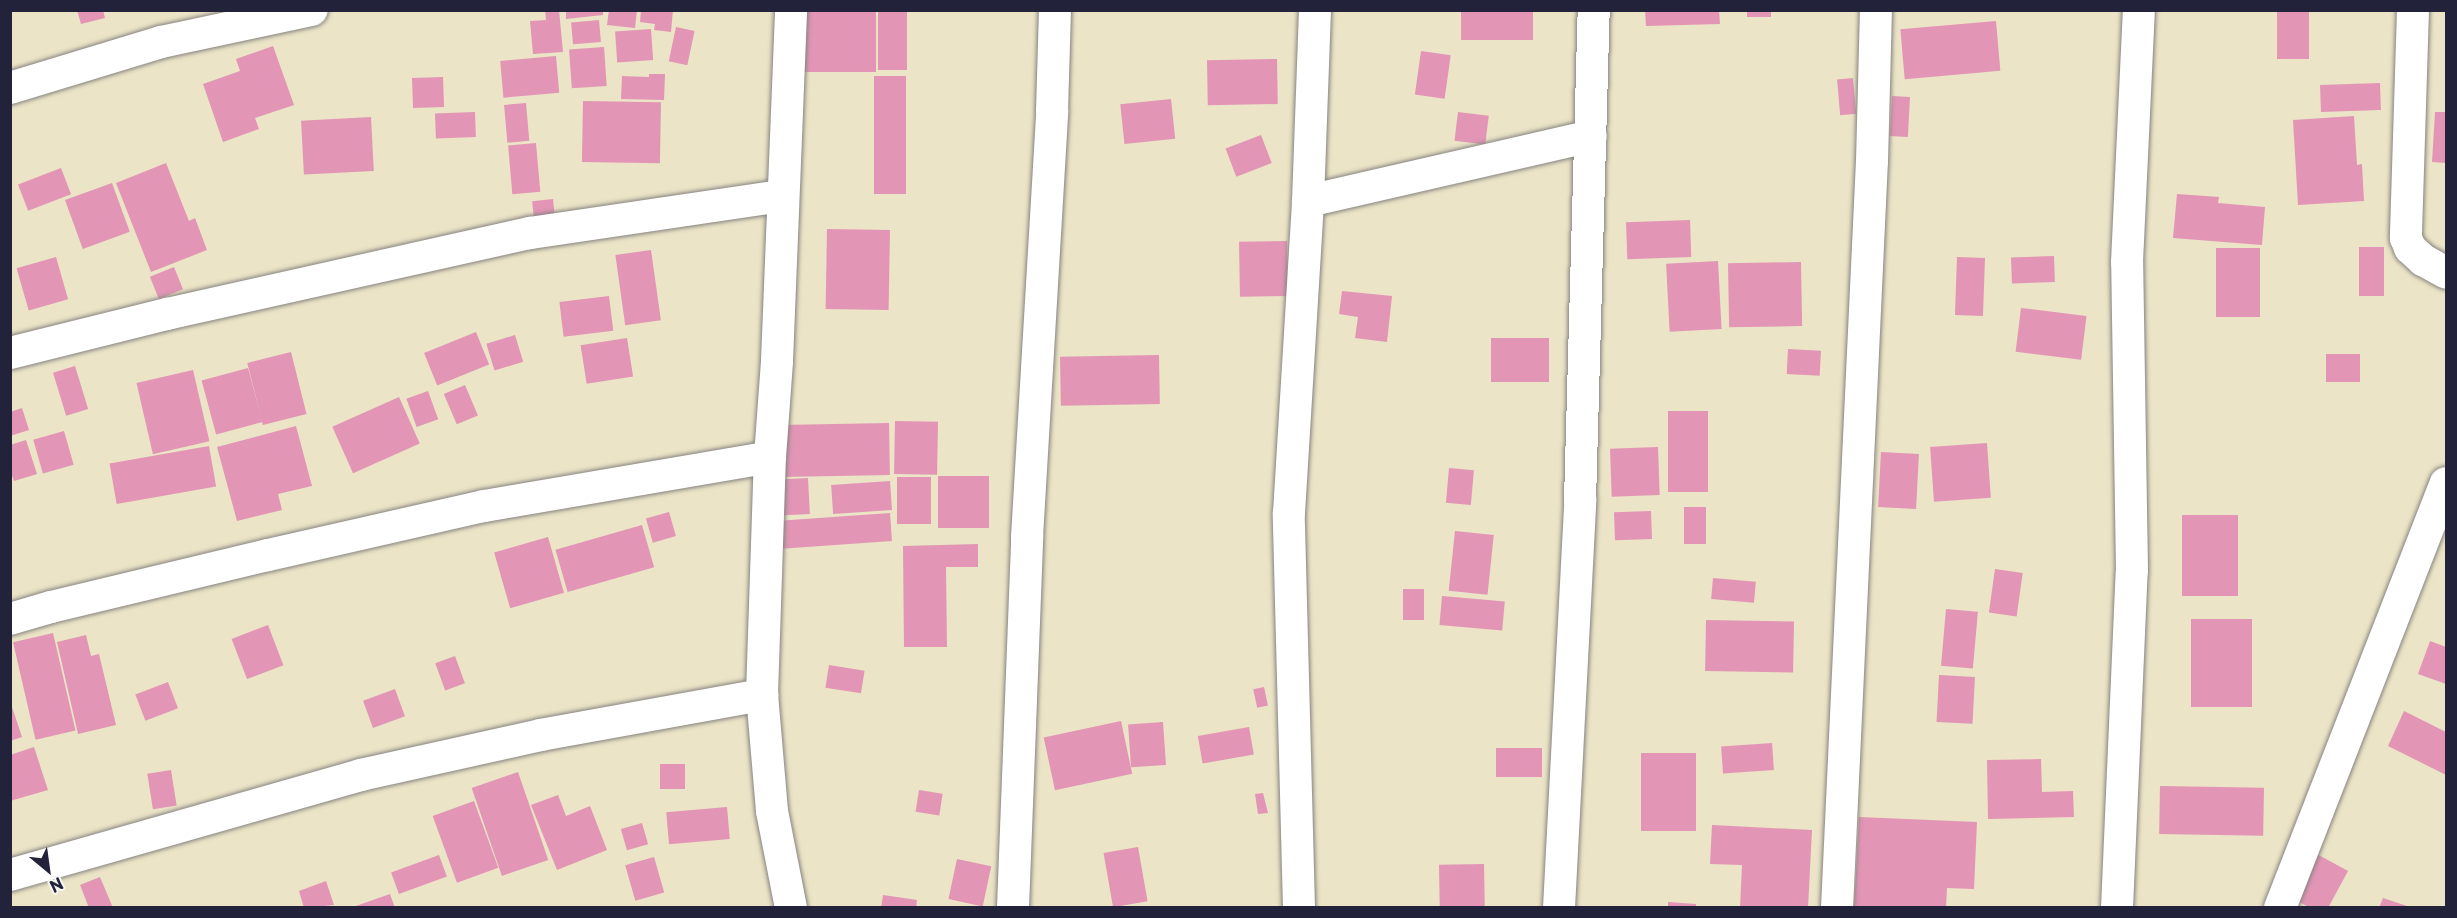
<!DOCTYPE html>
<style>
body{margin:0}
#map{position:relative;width:2457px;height:918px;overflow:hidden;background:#ebe4c6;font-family:"Playpen Sans",sans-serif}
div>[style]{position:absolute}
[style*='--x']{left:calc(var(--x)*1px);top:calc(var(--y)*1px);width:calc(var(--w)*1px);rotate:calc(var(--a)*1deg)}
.building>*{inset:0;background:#e295b5;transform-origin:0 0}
.roads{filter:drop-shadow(0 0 2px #868380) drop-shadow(0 0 2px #868380)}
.minor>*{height:32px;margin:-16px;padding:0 16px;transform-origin:16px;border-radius:16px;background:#fff}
span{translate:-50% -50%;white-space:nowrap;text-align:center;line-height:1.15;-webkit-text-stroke:4.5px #f6f6f2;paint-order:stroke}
.frame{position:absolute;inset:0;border:12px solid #22223b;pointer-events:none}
.north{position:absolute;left:18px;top:840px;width:60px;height:60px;-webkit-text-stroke:4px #f6f6f2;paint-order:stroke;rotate:151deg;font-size:16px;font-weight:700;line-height:24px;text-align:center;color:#22223b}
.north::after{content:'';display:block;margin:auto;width:21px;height:27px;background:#22223b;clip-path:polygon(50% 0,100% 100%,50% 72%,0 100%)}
</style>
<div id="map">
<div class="building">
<i style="clip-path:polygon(77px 10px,103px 10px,105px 18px,81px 24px)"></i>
<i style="clip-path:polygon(545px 10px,559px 10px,563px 52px,533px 54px,530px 21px,546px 20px)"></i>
<i style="clip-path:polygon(566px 10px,603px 10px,603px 15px,566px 19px)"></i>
<i style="clip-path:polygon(609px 10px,637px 10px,635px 28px,607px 25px)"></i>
<i style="clip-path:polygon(641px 10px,673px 10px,671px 32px,654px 30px,655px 24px,640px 22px)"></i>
<i style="left:804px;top:10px;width:72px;height:62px"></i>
<i style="left:878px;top:10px;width:29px;height:60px"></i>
<i style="left:1461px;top:10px;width:72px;height:30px"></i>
<i style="clip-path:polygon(1645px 10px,1719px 10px,1720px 24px,1646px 26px)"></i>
<i style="left:1747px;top:10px;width:24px;height:7px"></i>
<i style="left:2277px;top:10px;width:32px;height:49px"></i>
<i style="left:599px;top:20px;width:22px;height:28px;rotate:85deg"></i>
<i style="left:1996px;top:21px;width:50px;height:96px;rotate:85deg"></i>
<i style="left:676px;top:27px;width:19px;height:35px;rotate:12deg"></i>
<i style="left:651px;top:29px;width:31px;height:36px;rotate:86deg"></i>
<i style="clip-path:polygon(273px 46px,294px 105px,255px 118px,259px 129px,223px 142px,203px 84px,240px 71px,236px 59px)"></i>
<i style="left:604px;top:47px;width:39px;height:35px;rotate:86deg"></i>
<i style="left:1421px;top:51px;width:30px;height:44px;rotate:8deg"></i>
<i style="left:556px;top:56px;width:37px;height:56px;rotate:85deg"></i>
<i style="left:1277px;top:59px;width:45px;height:70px;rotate:89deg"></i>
<i style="clip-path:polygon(649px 74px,665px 74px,664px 100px,621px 99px,622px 76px,649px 77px)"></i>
<i style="left:874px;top:76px;width:32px;height:118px"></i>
<i style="left:443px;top:77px;width:30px;height:31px;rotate:88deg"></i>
<i style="left:1853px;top:78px;width:36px;height:16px;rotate:85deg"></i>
<i style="left:2380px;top:83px;width:27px;height:60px;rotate:88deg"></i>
<i style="left:1892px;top:96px;width:18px;height:40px;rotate:3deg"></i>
<i style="left:1171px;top:99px;width:40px;height:51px;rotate:84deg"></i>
<i style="left:583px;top:101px;width:78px;height:61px;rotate:1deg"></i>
<i style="left:526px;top:103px;width:38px;height:22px;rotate:85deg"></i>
<i style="left:475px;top:112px;width:25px;height:40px;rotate:88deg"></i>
<i style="left:1458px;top:112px;width:31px;height:29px;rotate:7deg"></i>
<i style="clip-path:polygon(2435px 112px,2446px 112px,2446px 163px,2432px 162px)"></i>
<i style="clip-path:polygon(2354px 116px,2357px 165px,2362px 164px,2364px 201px,2298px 205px,2293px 120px)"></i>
<i style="left:371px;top:117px;width:54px;height:70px;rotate:87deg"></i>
<i style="left:1261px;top:135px;width:30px;height:38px;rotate:69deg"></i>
<i style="left:536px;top:143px;width:49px;height:28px;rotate:85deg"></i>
<i style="clip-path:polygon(166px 163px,189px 221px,195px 218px,207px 250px,151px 272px,116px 183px)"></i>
<i style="left:61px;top:168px;width:28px;height:46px;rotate:69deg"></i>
<i style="left:112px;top:183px;width:52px;height:50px;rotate:70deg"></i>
<i style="clip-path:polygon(2177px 194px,2219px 197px,2218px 203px,2265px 207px,2262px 245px,2173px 238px)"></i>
<i style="left:553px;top:199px;width:18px;height:21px;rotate:84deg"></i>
<i style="left:1690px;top:220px;width:37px;height:64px;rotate:88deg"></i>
<i style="left:827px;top:229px;width:63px;height:80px;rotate:1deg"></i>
<i style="left:1287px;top:241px;width:55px;height:48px;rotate:89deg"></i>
<i style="left:2359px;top:247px;width:25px;height:49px"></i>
<i style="left:2216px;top:248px;width:44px;height:69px"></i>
<i style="left:651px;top:250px;width:71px;height:36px;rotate:82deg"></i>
<i style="left:2054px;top:256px;width:26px;height:43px;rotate:88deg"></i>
<i style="left:56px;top:257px;width:44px;height:41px;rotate:74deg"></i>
<i style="left:1957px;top:257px;width:28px;height:58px;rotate:2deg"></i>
<i style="left:1718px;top:261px;width:68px;height:52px;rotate:87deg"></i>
<i style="left:1801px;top:262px;width:64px;height:73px;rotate:89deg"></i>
<i style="left:174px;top:267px;width:24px;height:26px;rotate:68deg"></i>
<i style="clip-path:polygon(1342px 291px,1392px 296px,1387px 342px,1355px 338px,1358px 317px,1339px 314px)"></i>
<i style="left:609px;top:296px;width:35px;height:50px;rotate:83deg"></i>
<i style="left:2021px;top:308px;width:66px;height:44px;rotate:7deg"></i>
<i style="left:476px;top:332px;width:35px;height:56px;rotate:68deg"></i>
<i style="left:515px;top:335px;width:28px;height:30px;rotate:73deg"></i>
<i style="left:627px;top:338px;width:39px;height:47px;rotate:81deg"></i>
<i style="left:1491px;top:338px;width:58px;height:44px"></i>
<i style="left:1788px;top:349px;width:33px;height:25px;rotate:3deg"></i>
<i style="left:291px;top:352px;width:64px;height:45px;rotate:76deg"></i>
<i style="left:2326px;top:354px;width:34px;height:28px"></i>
<i style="left:1159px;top:355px;width:49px;height:99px;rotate:89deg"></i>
<i style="left:75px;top:366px;width:45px;height:23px;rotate:73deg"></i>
<i style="left:248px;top:368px;width:56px;height:48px;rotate:75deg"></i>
<i style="left:193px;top:370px;width:73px;height:58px;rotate:77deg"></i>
<i style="left:465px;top:385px;width:33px;height:23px;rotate:67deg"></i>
<i style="left:428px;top:391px;width:30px;height:23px;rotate:70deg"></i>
<i style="left:399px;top:397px;width:51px;height:73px;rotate:66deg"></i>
<i style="clip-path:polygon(22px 408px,29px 430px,10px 436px,10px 412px)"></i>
<i style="left:1708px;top:411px;width:81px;height:40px;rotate:90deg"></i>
<i style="left:895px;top:421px;width:43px;height:53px;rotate:1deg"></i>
<i style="left:889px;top:423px;width:52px;height:109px;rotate:89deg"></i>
<i style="clip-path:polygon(296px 426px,312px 486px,278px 494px,282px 510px,237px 521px,217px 447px)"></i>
<i style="left:64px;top:431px;width:35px;height:32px;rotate:74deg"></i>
<i style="clip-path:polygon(26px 440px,37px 474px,14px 481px,10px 470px,10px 445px)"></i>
<i style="left:1987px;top:443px;width:55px;height:57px;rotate:86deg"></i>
<i style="left:209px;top:446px;width:41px;height:101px;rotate:80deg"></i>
<i style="left:1658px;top:447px;width:48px;height:48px;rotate:88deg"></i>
<i style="left:1881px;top:452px;width:38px;height:55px;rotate:3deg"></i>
<i style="left:1449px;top:468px;width:25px;height:35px;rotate:5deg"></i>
<i style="left:989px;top:476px;width:52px;height:51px;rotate:90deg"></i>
<i style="left:931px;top:477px;width:47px;height:34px;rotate:90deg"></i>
<i style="left:808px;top:478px;width:36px;height:30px;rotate:87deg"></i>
<i style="left:890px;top:481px;width:29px;height:59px;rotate:86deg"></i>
<i style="left:1684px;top:507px;width:22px;height:37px"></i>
<i style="left:1651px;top:511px;width:28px;height:37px;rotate:88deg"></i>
<i style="left:669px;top:512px;width:25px;height:24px;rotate:74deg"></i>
<i style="left:890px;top:513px;width:28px;height:114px;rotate:86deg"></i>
<i style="left:2182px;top:515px;width:56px;height:81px"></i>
<i style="left:642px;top:525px;width:44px;height:90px;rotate:74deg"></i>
<i style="left:1455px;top:531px;width:39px;height:60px;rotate:6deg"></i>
<i style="left:548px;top:537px;width:58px;height:56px;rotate:74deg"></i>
<i style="clip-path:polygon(978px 544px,978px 567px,946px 567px,947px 647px,904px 647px,903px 546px)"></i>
<i style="left:1995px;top:569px;width:28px;height:44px;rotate:8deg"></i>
<i style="left:1713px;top:578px;width:43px;height:21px;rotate:5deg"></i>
<i style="left:1403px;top:589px;width:21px;height:31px"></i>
<i style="left:1442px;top:596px;width:63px;height:29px;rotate:5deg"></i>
<i style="left:1946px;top:609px;width:32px;height:57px;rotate:5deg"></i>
<i style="left:2191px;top:619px;width:61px;height:88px"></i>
<i style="left:1706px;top:620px;width:88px;height:51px;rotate:1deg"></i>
<i style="left:268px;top:625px;width:43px;height:39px;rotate:69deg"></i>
<i style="left:53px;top:633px;width:100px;height:41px;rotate:77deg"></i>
<i style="clip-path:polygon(86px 635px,91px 656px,99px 654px,116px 725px,78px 734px,57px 642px)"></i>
<i style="clip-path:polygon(2430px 641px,2446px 647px,2446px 684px,2418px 674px)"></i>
<i style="left:455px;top:656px;width:29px;height:21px;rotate:70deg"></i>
<i style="left:829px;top:665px;width:36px;height:23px;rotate:9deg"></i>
<i style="left:1939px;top:675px;width:36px;height:47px;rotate:3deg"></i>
<i style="left:168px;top:682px;width:28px;height:35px;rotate:69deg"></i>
<i style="left:1264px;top:687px;width:19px;height:11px;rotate:78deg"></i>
<i style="left:395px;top:689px;width:29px;height:34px;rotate:70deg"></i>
<i style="clip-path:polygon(10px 701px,22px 737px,10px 741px)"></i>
<i style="clip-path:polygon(2404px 711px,2446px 732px,2446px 775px,2388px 746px)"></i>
<i style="left:1121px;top:721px;width:54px;height:79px;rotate:78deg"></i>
<i style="left:1163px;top:722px;width:43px;height:35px;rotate:86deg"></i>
<i style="left:1249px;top:727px;width:28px;height:52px;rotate:80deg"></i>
<i style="left:1772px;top:743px;width:27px;height:51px;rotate:86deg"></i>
<i style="clip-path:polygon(34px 747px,48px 790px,10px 801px,10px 755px)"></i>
<i style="left:1542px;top:748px;width:29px;height:46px;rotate:90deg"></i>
<i style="left:1641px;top:753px;width:55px;height:78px"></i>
<i style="clip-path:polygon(2041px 759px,2042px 792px,2073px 791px,2074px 817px,1988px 819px,1987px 760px)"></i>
<i style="left:685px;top:764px;width:25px;height:25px;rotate:90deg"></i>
<i style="left:171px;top:770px;width:36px;height:24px;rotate:81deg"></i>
<i style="left:518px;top:772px;width:93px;height:49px;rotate:71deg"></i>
<i style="left:2160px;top:786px;width:104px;height:48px;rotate:1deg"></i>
<i style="left:919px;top:790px;width:24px;height:22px;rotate:9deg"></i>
<i style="clip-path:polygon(1263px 793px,1268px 813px,1258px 814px,1255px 794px)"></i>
<i style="clip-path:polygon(558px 795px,566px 816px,590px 806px,607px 850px,557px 870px,531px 805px)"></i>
<i style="left:474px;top:801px;width:71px;height:44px;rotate:70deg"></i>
<i style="left:727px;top:807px;width:32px;height:61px;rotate:85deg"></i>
<i style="clip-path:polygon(1859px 817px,1977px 822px,1974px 889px,1947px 888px,1946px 908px,1854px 908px)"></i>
<i style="left:642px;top:823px;width:22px;height:22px;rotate:74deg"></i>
<i style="clip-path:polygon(1712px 825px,1812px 830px,1808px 908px,1740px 908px,1742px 865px,1710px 864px)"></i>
<i style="left:1138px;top:847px;width:55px;height:35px;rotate:80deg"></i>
<i style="clip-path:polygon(2315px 853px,2348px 871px,2328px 908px,2310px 908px,2291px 897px)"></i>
<i style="left:439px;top:855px;width:23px;height:51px;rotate:70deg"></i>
<i style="left:654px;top:857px;width:37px;height:30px;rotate:74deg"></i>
<i style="left:957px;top:859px;width:35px;height:41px;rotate:12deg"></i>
<i style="left:1484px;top:864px;width:44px;height:45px;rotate:89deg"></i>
<i style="clip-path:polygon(100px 877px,113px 908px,89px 908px,80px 885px)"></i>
<i style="clip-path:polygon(326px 881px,334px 905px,304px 908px,299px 891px)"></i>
<i style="clip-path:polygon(390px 894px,395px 908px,353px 908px,353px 907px)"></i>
<i style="clip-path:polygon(883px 895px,917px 900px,916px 908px,881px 908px)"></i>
<i style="clip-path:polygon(2383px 898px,2410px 907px,2410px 908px,2379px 908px)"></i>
<i style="clip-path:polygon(1668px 902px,1696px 904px,1696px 908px,1668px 908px)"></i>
</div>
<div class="roads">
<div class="minor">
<i style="--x:2413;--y:10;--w:228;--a:91.8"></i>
<i style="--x:2406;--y:238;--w:11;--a:68"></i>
<i style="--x:2410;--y:248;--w:18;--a:43"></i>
<i style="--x:2423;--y:260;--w:26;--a:29"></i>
<i style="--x:10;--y:88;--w:158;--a:-16.9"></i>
<i style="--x:161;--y:42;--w:154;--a:-12"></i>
<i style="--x:1308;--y:201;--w:290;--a:-12.9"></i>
<i style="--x:10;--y:353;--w:162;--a:-14"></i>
<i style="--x:167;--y:314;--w:372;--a:-12.6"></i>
<i style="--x:530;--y:233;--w:254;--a:-8.4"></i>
<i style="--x:10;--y:619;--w:43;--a:-16.3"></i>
<i style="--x:51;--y:607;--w:223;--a:-13.5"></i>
<i style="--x:268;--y:555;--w:221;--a:-12.8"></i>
<i style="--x:484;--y:506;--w:290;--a:-9.7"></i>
<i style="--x:10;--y:875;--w:365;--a:-15.9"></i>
<i style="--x:361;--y:775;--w:184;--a:-12.5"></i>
<i style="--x:541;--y:735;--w:225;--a:-10.3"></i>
<i style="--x:791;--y:908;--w:99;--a:-101.1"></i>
<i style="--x:772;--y:811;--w:116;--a:-94.9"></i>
<i style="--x:762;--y:695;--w:238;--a:-88.1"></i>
<i style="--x:770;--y:457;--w:96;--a:-85.8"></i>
<i style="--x:777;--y:361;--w:351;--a:-87.7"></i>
<i style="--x:1013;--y:908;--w:371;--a:-87.8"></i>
<i style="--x:1027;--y:537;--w:427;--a:-86.6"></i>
<i style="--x:1052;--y:111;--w:101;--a:-88.3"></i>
<i style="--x:1299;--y:908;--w:395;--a:-91.5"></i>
<i style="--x:1289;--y:513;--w:313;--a:-86.5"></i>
<i style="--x:1308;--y:201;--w:191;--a:-87.9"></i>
<i style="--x:1559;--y:908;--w:408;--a:-87"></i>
<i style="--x:1580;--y:501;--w:491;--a:-88.4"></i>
<i style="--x:1837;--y:908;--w:748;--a:-87.32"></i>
<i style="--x:1872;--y:161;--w:151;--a:-88.5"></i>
<i style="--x:2117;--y:908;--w:337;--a:-87.5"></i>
<i style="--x:2132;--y:571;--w:309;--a:-90.9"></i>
<i style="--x:2127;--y:262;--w:252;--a:-87.3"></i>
<i style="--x:2280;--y:908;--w:456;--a:-68.7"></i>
</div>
</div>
<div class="frame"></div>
<div class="north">N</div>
</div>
